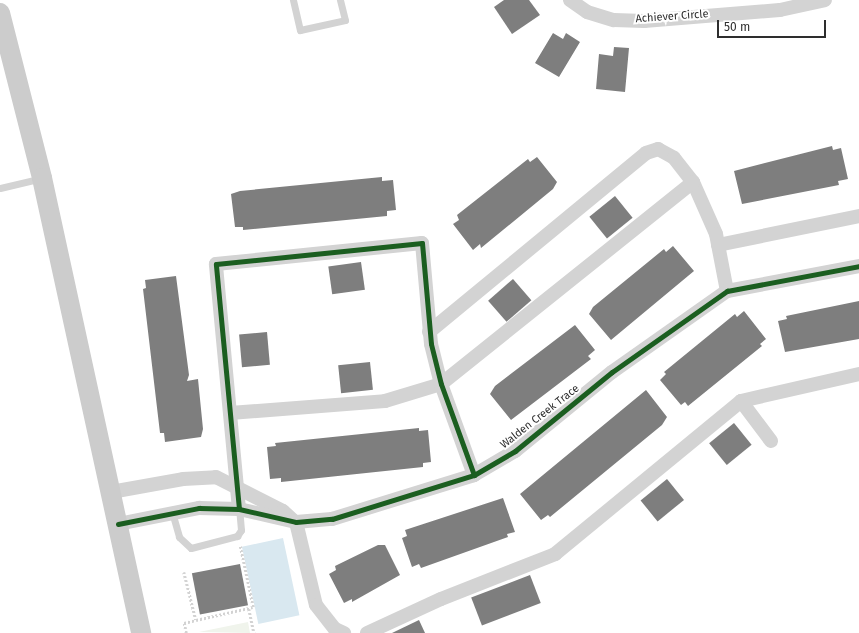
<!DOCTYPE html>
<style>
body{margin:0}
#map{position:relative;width:859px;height:633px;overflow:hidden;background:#fff;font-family:"Fira Sans",sans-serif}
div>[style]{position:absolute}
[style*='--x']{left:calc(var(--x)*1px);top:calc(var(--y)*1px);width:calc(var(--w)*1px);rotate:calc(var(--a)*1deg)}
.green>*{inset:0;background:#f0f4ec}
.water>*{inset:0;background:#d9e8f0;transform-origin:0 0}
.building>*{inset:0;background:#7e7e7e;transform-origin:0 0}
.path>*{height:2.5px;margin-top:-1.25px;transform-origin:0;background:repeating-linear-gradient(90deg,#d3d3d3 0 2px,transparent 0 4px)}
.lane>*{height:7px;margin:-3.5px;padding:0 3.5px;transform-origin:3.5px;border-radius:3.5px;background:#d3d3d3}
.street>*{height:14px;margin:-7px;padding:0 7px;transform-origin:7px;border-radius:7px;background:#d3d3d3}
.secondary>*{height:20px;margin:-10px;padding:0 10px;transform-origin:10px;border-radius:10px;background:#ccc}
.cycleway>*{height:5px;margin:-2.5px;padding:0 2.5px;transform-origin:2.5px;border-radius:2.5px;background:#1b5e20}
span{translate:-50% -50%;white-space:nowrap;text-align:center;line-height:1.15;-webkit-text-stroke:4px #fff;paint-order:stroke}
.street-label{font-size:11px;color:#2e2e2e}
.scale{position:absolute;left:717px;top:20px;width:109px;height:18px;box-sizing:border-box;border:2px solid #2e2e2e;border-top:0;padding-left:5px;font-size:12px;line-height:14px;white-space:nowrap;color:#2e2e2e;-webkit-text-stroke:3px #fff;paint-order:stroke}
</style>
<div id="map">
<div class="green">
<i style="clip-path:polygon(248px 622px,250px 633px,199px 632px)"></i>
</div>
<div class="water">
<i style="left:283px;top:538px;width:79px;height:42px;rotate:78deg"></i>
</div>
<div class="building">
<i style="clip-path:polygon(504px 0,529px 0,540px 15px,512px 34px,494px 7px)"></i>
<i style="clip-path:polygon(553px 33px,563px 39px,566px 33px,580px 42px,559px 77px,535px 63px)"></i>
<i style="clip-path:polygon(614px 47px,629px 48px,625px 92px,596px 89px,599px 54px,613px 56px)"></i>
<i style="clip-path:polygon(832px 146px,833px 150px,841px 148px,848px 179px,838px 181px,839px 185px,742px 204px,734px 171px)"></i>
<i style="clip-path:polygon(537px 157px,557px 182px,553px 189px,481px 248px,480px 244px,473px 250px,453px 224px,459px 220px,457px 215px,528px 159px,530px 162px)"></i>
<i style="clip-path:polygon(382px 177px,382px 181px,393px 180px,396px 210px,387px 211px,387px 216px,243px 230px,243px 227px,235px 227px,231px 194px,240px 191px)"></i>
<i style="left:615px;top:196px;width:28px;height:33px;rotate:51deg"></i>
<i style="clip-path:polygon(673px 246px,694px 271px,611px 340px,589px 314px,593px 307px,664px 249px,666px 252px)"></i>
<i style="left:361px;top:262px;width:28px;height:33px;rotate:82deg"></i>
<i style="clip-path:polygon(176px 276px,189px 375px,187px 381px,198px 379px,203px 429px,201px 437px,165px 442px,164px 433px,160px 433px,143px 289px,146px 288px,145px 280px)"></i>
<i style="left:513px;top:279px;width:28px;height:33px;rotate:49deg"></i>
<i style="clip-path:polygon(859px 301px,859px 339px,785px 352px,778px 321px,787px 319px,786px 316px)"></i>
<i style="clip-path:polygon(744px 311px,766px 339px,760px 344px,762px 346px,688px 406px,685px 402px,681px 405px,660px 380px,666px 374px,664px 372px,735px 314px,737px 317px)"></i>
<i style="clip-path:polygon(575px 325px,595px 350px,588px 356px,591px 359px,511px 420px,490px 394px,495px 386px)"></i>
<i style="left:267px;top:332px;width:33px;height:28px;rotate:85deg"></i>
<i style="left:370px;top:362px;width:28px;height:32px;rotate:84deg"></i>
<i style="clip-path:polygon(646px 390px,667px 417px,662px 425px,550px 517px,548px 515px,541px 520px,520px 494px)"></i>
<i style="left:734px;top:423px;width:28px;height:32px;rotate:51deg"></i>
<i style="clip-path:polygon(419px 428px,419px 431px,428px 430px,431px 462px,423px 463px,423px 467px,281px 482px,281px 478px,270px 479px,267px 447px,276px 446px,275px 443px)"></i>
<i style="left:667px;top:479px;width:27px;height:34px;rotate:51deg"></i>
<i style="clip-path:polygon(503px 498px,515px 532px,507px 534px,508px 537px,421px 568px,419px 564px,412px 567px,402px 538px,407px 536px,405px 530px)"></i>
<i style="clip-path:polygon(378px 545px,385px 545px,400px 575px,352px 602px,352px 599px,344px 603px,329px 574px,336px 570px,335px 566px)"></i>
<i style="left:240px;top:564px;width:42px;height:49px;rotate:79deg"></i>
<i style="left:530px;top:575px;width:30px;height:63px;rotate:69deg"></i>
<i style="clip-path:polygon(419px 620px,425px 633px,392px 633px)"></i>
</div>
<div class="path">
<i style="--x:184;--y:572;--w:49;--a:76"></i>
<i style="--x:196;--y:620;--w:58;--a:-12.8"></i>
<i style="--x:253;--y:607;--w:62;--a:-102"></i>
<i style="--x:249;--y:609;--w:25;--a:78"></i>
<i style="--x:186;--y:633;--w:10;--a:-101"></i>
<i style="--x:184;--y:623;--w:12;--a:-14"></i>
</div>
<div class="lane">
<i style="--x:293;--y:0;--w:31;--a:77"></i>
<i style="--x:300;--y:30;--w:46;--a:-12.5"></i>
<i style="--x:345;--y:20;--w:21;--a:-104"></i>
<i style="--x:0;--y:188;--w:43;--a:-13.4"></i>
<i style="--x:172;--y:512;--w:26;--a:74"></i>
<i style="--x:179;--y:537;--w:16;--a:43"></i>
<i style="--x:191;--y:548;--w:48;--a:-14.6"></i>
<i style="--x:237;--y:536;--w:7;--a:-56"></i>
<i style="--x:241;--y:530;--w:21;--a:-95"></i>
</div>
<div class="street">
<i style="--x:570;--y:0;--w:21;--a:35"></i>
<i style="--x:587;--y:12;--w:28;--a:17"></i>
<i style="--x:614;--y:20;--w:30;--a:2"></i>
<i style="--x:644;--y:21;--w:136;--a:-4.6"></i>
<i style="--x:780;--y:10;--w:46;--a:-12.5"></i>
<i style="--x:718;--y:245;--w:144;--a:-11.6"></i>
<i style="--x:429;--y:332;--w:281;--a:-39.5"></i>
<i style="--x:646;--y:153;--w:13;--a:-18"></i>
<i style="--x:658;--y:149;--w:18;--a:29"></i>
<i style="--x:674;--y:158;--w:31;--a:52"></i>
<i style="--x:693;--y:182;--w:57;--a:66.1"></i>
<i style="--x:716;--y:234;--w:58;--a:79.1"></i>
<i style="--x:741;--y:401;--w:50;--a:53.1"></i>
<i style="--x:230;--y:413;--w:155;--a:-4.4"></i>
<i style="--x:385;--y:401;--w:59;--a:-16.9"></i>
<i style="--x:441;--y:384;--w:323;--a:-38.7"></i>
<i style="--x:111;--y:492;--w:73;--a:-10.2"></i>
<i style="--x:183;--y:479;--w:33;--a:-3"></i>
<i style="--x:216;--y:477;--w:75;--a:26.9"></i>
<i style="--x:283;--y:511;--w:16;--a:43"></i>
<i style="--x:239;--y:509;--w:246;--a:-95.4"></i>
<i style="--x:216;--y:264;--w:207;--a:-5.8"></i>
<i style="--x:422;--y:243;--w:101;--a:84.9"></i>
<i style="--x:431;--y:344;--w:41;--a:76"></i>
<i style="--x:441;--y:384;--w:97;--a:70.1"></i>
<i style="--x:296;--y:522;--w:85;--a:76.5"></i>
<i style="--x:316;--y:605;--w:31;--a:52"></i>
<i style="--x:335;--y:629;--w:10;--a:24"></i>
<i style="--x:118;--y:524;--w:83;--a:-11.2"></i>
<i style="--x:199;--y:508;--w:40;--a:1.4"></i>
<i style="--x:239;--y:509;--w:58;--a:12.8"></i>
<i style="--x:296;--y:522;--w:36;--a:-5"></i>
<i style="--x:332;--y:519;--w:149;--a:-17.2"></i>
<i style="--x:474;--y:475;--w:48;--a:-30.3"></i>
<i style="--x:515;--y:451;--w:125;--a:-39.2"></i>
<i style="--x:612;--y:372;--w:141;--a:-35.2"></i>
<i style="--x:727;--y:291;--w:134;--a:-10.7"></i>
<i style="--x:367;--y:633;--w:81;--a:-24.7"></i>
<i style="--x:441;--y:599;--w:123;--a:-21.5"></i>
<i style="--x:555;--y:554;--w:241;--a:-39.4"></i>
<i style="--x:741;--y:401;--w:121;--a:-12.9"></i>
</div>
<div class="secondary">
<i style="--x:0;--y:13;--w:170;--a:75.7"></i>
<i style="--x:42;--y:178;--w:466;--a:77.7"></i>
</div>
<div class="cycleway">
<i style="--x:239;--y:509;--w:246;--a:-95.4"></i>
<i style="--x:216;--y:264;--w:207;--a:-5.8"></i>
<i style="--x:422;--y:243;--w:101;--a:84.9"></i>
<i style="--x:431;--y:344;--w:41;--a:76"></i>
<i style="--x:441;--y:384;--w:97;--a:70.1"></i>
<i style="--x:118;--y:524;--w:83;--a:-11.2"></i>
<i style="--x:199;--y:508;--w:40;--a:1.4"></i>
<i style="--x:239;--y:509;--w:58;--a:12.8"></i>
<i style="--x:296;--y:522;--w:36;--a:-5"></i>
<i style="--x:332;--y:519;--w:149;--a:-17.2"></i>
<i style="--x:474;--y:475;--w:48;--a:-30.3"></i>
<i style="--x:515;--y:451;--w:125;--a:-39.2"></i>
<i style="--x:612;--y:372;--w:141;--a:-35.2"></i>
<i style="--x:727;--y:291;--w:134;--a:-10.7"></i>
</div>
<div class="street-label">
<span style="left:672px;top:17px;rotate:-4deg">Achiever Circle</span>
<span style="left:540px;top:417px;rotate:-38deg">Walden Creek Trace</span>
</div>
<div class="scale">50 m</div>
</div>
